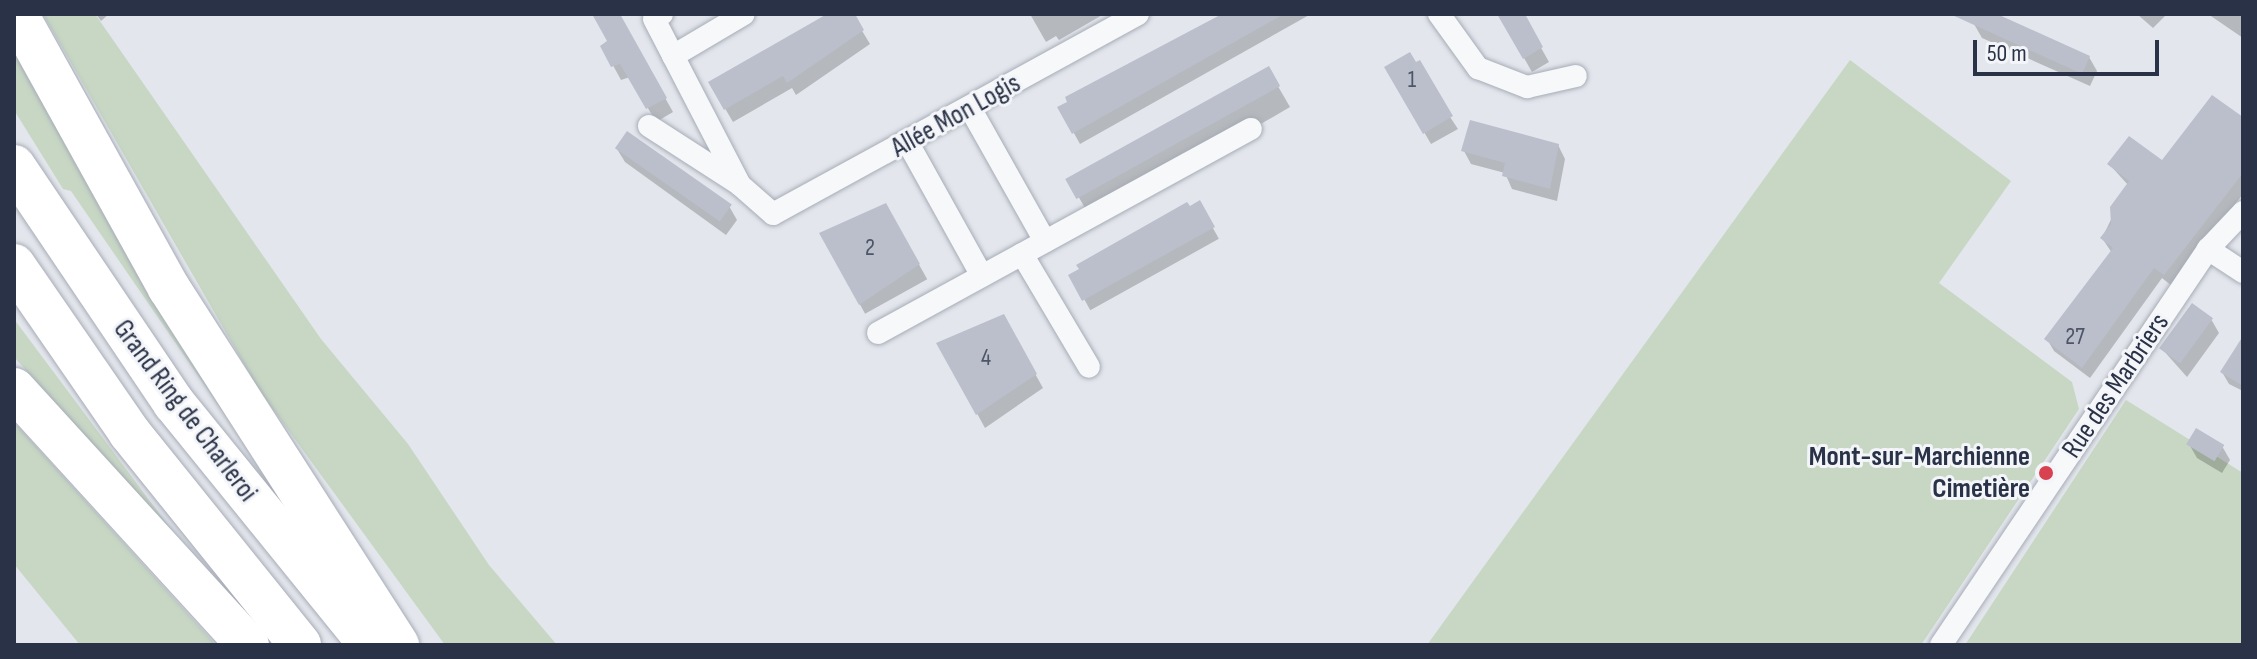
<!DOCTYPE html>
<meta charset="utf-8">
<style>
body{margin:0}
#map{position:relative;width:2257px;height:659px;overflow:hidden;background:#e3e6ec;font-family:"Sofia Sans Condensed",sans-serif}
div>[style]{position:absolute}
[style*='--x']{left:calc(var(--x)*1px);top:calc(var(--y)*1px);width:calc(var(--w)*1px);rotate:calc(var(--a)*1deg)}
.green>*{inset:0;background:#c7d7c4}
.shadow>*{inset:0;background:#0003;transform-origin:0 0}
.building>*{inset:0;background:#babfcb;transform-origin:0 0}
.roads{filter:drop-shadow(0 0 2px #a7acb7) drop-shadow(0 0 2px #a7acb7)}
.minor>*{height:22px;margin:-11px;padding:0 11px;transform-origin:11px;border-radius:11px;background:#f7f8fa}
.motorway>*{height:42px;margin:-21px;padding:0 21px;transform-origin:21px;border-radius:21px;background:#fff}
.dots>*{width:22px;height:22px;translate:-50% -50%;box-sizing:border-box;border:4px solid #f3f5f9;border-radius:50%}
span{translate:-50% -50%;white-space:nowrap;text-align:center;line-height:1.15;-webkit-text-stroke:6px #f3f5f9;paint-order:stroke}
.number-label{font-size:24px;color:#4d5567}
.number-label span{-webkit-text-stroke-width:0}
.street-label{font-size:28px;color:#293246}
.poi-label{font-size:28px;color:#293246;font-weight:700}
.right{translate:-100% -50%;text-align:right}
.frame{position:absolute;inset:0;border:16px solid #293246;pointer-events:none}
.scale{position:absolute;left:1973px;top:40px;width:186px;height:36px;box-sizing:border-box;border:4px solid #293246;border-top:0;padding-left:10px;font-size:24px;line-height:28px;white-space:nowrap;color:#293246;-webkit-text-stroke:6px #f3f5f9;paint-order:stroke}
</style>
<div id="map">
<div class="green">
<i style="clip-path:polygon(43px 14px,95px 14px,321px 339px,408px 444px,489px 565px,557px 645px,445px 645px,259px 390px)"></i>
<i style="clip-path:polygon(14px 48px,254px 457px,71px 191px,63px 189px,14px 110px)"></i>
<i style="clip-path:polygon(1850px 60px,2011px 181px,1939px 283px,2072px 382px,2079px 409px,1921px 645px,1427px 645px)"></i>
<i style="clip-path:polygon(14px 319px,185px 548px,14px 357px)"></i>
<i style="clip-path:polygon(2126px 400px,2243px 473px,2243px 645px,1965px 645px)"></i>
<i style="clip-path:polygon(14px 422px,216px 645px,80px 645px,14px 564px)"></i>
</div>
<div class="shadow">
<i style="clip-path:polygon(96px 14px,109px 14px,101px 21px)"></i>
<i style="clip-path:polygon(605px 14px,618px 14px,673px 112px,656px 122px,630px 77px,621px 80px,603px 47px,610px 41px)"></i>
<i style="clip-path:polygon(831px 14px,852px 14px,870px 44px,796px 95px,792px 88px,733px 122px,710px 83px)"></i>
<i style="clip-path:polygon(1030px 14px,1104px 14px,1059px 40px,1056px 36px,1046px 42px)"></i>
<i style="clip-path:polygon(1224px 14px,1311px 14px,1080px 144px,1060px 108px,1070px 102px,1068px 98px)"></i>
<i style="clip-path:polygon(1499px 14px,1522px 14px,1549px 62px,1532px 72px)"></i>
<i style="clip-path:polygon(1978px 14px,1992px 14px,2089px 57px,2097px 71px,2090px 86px,1982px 38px,1974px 24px)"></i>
<i style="clip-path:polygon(2137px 14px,2167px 14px,2153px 28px)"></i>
<i style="clip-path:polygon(2208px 14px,2243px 14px,2243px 38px)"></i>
<i style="clip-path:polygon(1409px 55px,1458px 129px,1431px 144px,1387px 68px)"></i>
<i style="left:1268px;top:69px;width:44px;height:228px;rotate:60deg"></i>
<i style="clip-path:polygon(2243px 118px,2243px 194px,2172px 286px,2162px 278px,2090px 378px,2054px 351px,2047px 339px,2112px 253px,2102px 238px,2128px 185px,2110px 165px,2163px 162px)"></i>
<i style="clip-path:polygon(1558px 145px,1565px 159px,1557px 201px,1512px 189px,1505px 173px,1471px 164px,1464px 151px)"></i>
<i style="clip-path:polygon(617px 149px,729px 206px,737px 220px,726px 235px,625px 162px)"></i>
<i style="left:1199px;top:203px;width:41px;height:147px;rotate:61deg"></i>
<i style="left:886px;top:205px;width:85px;height:71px;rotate:61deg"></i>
<i style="clip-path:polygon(1003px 316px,1043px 388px,985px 428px,939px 344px)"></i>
<i style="clip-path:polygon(2211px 319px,2219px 333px,2187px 377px,2163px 350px)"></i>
<i style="clip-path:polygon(2243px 340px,2243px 391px,2229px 384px,2222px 372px)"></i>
<i style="clip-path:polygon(2189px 444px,2222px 446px,2230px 460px,2222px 473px,2197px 458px)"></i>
</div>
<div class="building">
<i style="clip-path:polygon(592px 14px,620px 14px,667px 98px,646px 109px,620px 64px,611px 67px,600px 46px,607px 41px)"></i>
<i style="clip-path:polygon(827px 14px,855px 14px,864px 30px,787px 83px,783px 76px,724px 110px,708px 82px)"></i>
<i style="clip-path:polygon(1222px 14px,1284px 14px,1072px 134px,1057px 107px,1067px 102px,1065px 97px)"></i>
<i style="clip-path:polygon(1497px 14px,1525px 14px,1543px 47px,1523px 59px)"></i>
<i style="clip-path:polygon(1950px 14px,1997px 14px,2090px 56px,2082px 74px)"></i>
<i style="clip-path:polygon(1410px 52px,1416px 62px,1420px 60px,1453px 116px,1423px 134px,1384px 67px)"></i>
<i style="left:1269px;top:66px;width:23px;height:233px;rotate:61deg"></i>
<i style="clip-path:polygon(2212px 95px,2243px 117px,2243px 173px,2164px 275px,2154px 268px,2082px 368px,2044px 339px,2113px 248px,2100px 238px,2111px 224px,2110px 207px,2129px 181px,2107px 164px,2129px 136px,2162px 160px)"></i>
<i style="clip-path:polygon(1470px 120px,1559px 144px,1550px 189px,1502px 176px,1505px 163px,1461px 151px)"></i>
<i style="left:627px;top:131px;width:128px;height:21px;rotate:35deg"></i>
<i style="clip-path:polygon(1200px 200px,1215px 227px,1082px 301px,1068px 275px,1079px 269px,1076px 265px,1187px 202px,1190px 206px)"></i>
<i style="clip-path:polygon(886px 203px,920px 264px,859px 305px,819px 233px)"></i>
<i style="left:2192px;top:303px;width:26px;height:56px;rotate:36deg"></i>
<i style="clip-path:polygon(1004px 314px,1037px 374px,976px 415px,936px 343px)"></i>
<i style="clip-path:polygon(2243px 336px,2243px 386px,2220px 372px)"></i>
<i style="left:2196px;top:428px;width:33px;height:19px;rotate:31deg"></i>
</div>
<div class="roads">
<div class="minor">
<i style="--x:662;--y:14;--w:9;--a:148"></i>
<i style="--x:654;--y:19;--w:187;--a:62.6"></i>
<i style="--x:740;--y:185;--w:44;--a:41.3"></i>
<i style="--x:773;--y:214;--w:416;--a:-28.7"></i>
<i style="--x:1439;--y:14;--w:67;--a:54.2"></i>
<i style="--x:1478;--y:68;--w:53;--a:21.2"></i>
<i style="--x:1527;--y:87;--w:50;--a:-12.7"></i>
<i style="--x:673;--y:56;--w:82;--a:-30.6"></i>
<i style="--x:970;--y:108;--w:153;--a:60.6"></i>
<i style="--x:649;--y:126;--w:107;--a:32.8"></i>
<i style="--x:908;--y:143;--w:152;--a:60.9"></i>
<i style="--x:2208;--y:249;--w:42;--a:33.3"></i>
<i style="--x:1022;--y:254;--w:131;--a:59.3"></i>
<i style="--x:878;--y:333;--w:425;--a:-28.7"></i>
<i style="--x:1941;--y:645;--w:478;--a:-56"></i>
<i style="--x:2208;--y:249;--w:51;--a:-46.6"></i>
</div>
<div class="motorway">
<i style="--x:17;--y:14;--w:313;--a:61"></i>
<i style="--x:169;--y:288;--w:424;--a:57.3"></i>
<i style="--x:14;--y:166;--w:286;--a:56"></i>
<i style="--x:174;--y:403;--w:311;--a:51"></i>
<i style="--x:14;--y:265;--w:203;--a:55.4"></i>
<i style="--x:129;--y:432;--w:273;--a:51.2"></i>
<i style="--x:14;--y:389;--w:347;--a:47.6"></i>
</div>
</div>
<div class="dots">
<i style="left:2046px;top:473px;background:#d8414f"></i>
</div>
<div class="number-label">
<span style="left:1412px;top:80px">1</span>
<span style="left:870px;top:248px">2</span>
<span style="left:2075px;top:337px">27</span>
<span style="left:986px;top:358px">4</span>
</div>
<div class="street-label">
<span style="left:956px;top:116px;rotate:-29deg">Allée Mon Logis</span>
<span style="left:2116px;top:386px;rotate:-56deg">Rue des Marbriers</span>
<span style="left:185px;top:411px;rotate:53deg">Grand Ring de Charleroi</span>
</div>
<div class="poi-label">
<span class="right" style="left:2030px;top:473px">Mont-sur-Marchienne<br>Cimetière</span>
</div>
<div class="frame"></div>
<div class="scale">50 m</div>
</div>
